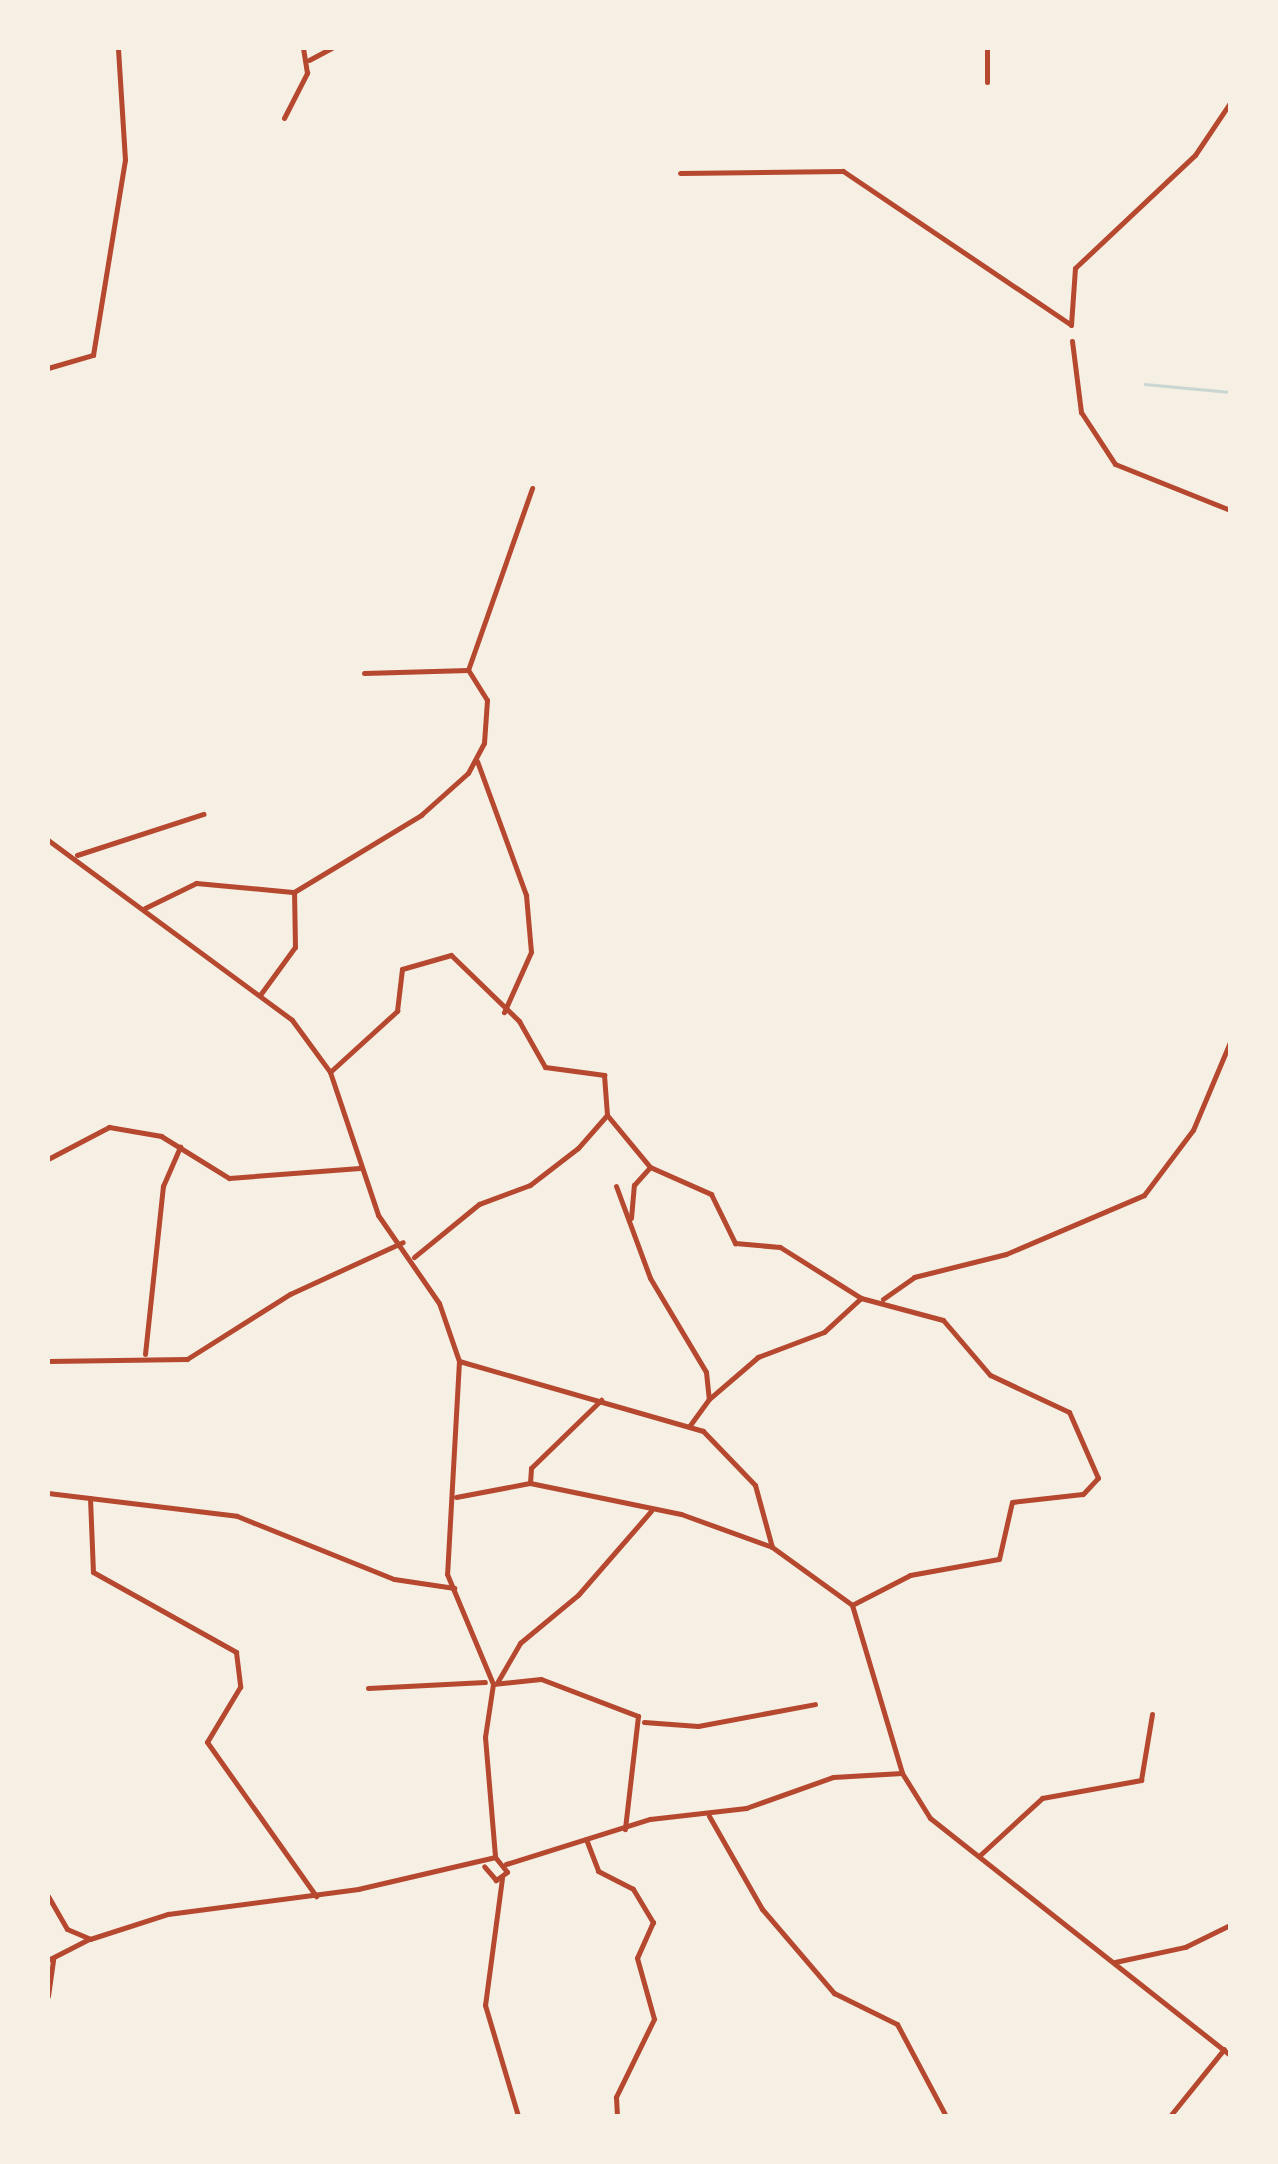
<!DOCTYPE html>
<style>
body{margin:0}
#map{position:relative;width:1278px;height:2164px;overflow:hidden;background:#f6efe4;font-family:"Fira Sans",sans-serif}
div>[style]{position:absolute}
[style*='--x']{left:calc(var(--x)*1px);top:calc(var(--y)*1px);width:calc(var(--w)*1px);rotate:calc(var(--a)*1deg)}
.stream>*{height:2.5px;margin:-1.25px;padding:0 1.25px;transform-origin:1.25px;border-radius:1.25px;background:#c9d6d2}
.minor>*{height:5px;margin:-2.5px;padding:0 2.5px;transform-origin:2.5px;border-radius:2.5px;background:#b5482f}
span{translate:-50% -50%;white-space:nowrap;text-align:center;line-height:1.15;-webkit-text-stroke:9px #f6efe4;paint-order:stroke}
.frame{position:absolute;inset:0;border:50px solid #f6efe4;pointer-events:none}
</style>
<div id="map">
<div class="stream">
<i style="--x:1145;--y:384;--w:85;--a:5.4"></i>
</div>
<div class="minor">
<i style="--x:309;--y:60;--w:26;--a:-28"></i>
<i style="--x:987;--y:82;--w:34;--a:-90"></i>
<i style="--x:284;--y:118;--w:51;--a:-62.9"></i>
<i style="--x:307;--y:73;--w:25;--a:-99"></i>
<i style="--x:680;--y:173;--w:163;--a:-0.7"></i>
<i style="--x:843;--y:171;--w:275;--a:34"></i>
<i style="--x:1071;--y:325;--w:57;--a:-86"></i>
<i style="--x:1075;--y:268;--w:165;--a:-43.3"></i>
<i style="--x:1195;--y:155;--w:63;--a:-56.1"></i>
<i style="--x:1072;--y:341;--w:72;--a:82.8"></i>
<i style="--x:1081;--y:412;--w:62;--a:56.8"></i>
<i style="--x:1115;--y:464;--w:124;--a:21.8"></i>
<i style="--x:48;--y:368;--w:47;--a:-16.1"></i>
<i style="--x:93;--y:355;--w:198;--a:-80.7"></i>
<i style="--x:125;--y:160;--w:112;--a:-93.6"></i>
<i style="--x:468;--y:670;--w:193;--a:-70.6"></i>
<i style="--x:477;--y:761;--w:143;--a:69.9"></i>
<i style="--x:526;--y:895;--w:57;--a:85"></i>
<i style="--x:531;--y:952;--w:66;--a:114.2"></i>
<i style="--x:48;--y:840;--w:303;--a:36.4"></i>
<i style="--x:292;--y:1020;--w:64;--a:53.8"></i>
<i style="--x:330;--y:1072;--w:151;--a:71.4"></i>
<i style="--x:378;--y:1215;--w:107;--a:55.3"></i>
<i style="--x:439;--y:1303;--w:61;--a:71"></i>
<i style="--x:459;--y:1361;--w:213;--a:93.2"></i>
<i style="--x:447;--y:1574;--w:119;--a:67.3"></i>
<i style="--x:493;--y:1684;--w:54;--a:98.6"></i>
<i style="--x:485;--y:1737;--w:120;--a:85.2"></i>
<i style="--x:77;--y:855;--w:133;--a:-18"></i>
<i style="--x:145;--y:908;--w:57;--a:-26.1"></i>
<i style="--x:196;--y:883;--w:97;--a:5.3"></i>
<i style="--x:260;--y:995;--w:59;--a:-53.9"></i>
<i style="--x:295;--y:947;--w:55;--a:-91"></i>
<i style="--x:294;--y:892;--w:149;--a:-31.2"></i>
<i style="--x:421;--y:815;--w:63;--a:-41.8"></i>
<i style="--x:468;--y:773;--w:34;--a:-62"></i>
<i style="--x:484;--y:743;--w:43;--a:-86"></i>
<i style="--x:487;--y:700;--w:36;--a:-122"></i>
<i style="--x:468;--y:670;--w:104;--a:178.3"></i>
<i style="--x:330;--y:1072;--w:91;--a:-42.3"></i>
<i style="--x:397;--y:1011;--w:42;--a:-83.2"></i>
<i style="--x:402;--y:969;--w:51;--a:-15.9"></i>
<i style="--x:451;--y:955;--w:95;--a:44.1"></i>
<i style="--x:519;--y:1021;--w:53;--a:60.5"></i>
<i style="--x:545;--y:1067;--w:60;--a:7.7"></i>
<i style="--x:604;--y:1075;--w:40;--a:85.7"></i>
<i style="--x:607;--y:1115;--w:44;--a:131.3"></i>
<i style="--x:578;--y:1148;--w:61;--a:142.4"></i>
<i style="--x:530;--y:1185;--w:54;--a:159.6"></i>
<i style="--x:479;--y:1204;--w:84;--a:140.8"></i>
<i style="--x:607;--y:1115;--w:67;--a:50.4"></i>
<i style="--x:650;--y:1167;--w:67;--a:23.9"></i>
<i style="--x:711;--y:1194;--w:55;--a:63.9"></i>
<i style="--x:735;--y:1243;--w:45;--a:5.1"></i>
<i style="--x:780;--y:1247;--w:96;--a:32.2"></i>
<i style="--x:861;--y:1298;--w:50;--a:137.4"></i>
<i style="--x:824;--y:1332;--w:71;--a:159.3"></i>
<i style="--x:758;--y:1357;--w:65;--a:139.4"></i>
<i style="--x:48;--y:1159;--w:69;--a:-27.7"></i>
<i style="--x:109;--y:1127;--w:53;--a:9.8"></i>
<i style="--x:161;--y:1136;--w:80;--a:31.7"></i>
<i style="--x:229;--y:1178;--w:131;--a:-4.4"></i>
<i style="--x:616;--y:1186;--w:98;--a:69.7"></i>
<i style="--x:650;--y:1278;--w:109;--a:59.2"></i>
<i style="--x:706;--y:1372;--w:27;--a:84"></i>
<i style="--x:709;--y:1399;--w:34;--a:126"></i>
<i style="--x:631;--y:1218;--w:33;--a:-85"></i>
<i style="--x:634;--y:1185;--w:24;--a:-48"></i>
<i style="--x:883;--y:1299;--w:38;--a:-35"></i>
<i style="--x:914;--y:1277;--w:95;--a:-14"></i>
<i style="--x:1006;--y:1254;--w:150;--a:-23.1"></i>
<i style="--x:1144;--y:1195;--w:81;--a:-53"></i>
<i style="--x:1193;--y:1130;--w:95;--a:-67.2"></i>
<i style="--x:145;--y:1354;--w:169;--a:-83.9"></i>
<i style="--x:163;--y:1186;--w:43;--a:-66.4"></i>
<i style="--x:48;--y:1361;--w:139;--a:-0.8"></i>
<i style="--x:187;--y:1359;--w:122;--a:-32.3"></i>
<i style="--x:290;--y:1294;--w:124;--a:-24.7"></i>
<i style="--x:459;--y:1361;--w:254;--a:16"></i>
<i style="--x:703;--y:1431;--w:75;--a:46.1"></i>
<i style="--x:755;--y:1485;--w:64;--a:74.7"></i>
<i style="--x:530;--y:1483;--w:15;--a:-86"></i>
<i style="--x:531;--y:1468;--w:98;--a:-44.2"></i>
<i style="--x:48;--y:1493;--w:190;--a:6.9"></i>
<i style="--x:237;--y:1516;--w:169;--a:21.9"></i>
<i style="--x:394;--y:1579;--w:61;--a:8.5"></i>
<i style="--x:456;--y:1497;--w:75;--a:-10.7"></i>
<i style="--x:530;--y:1483;--w:154;--a:11.6"></i>
<i style="--x:681;--y:1514;--w:97;--a:19.9"></i>
<i style="--x:772;--y:1547;--w:99;--a:35.9"></i>
<i style="--x:852;--y:1605;--w:175;--a:73.4"></i>
<i style="--x:90;--y:1498;--w:74;--a:87.7"></i>
<i style="--x:93;--y:1572;--w:164;--a:29.2"></i>
<i style="--x:236;--y:1652;--w:35;--a:83"></i>
<i style="--x:240;--y:1687;--w:64;--a:121"></i>
<i style="--x:207;--y:1742;--w:189;--a:54.7"></i>
<i style="--x:852;--y:1605;--w:65;--a:-27.3"></i>
<i style="--x:910;--y:1575;--w:90;--a:-10.2"></i>
<i style="--x:999;--y:1559;--w:58;--a:-77.2"></i>
<i style="--x:1012;--y:1502;--w:71;--a:-6.4"></i>
<i style="--x:1083;--y:1494;--w:22;--a:-47"></i>
<i style="--x:1098;--y:1478;--w:72;--a:-113.7"></i>
<i style="--x:1069;--y:1412;--w:87;--a:-154.9"></i>
<i style="--x:990;--y:1375;--w:72;--a:-130.5"></i>
<i style="--x:943;--y:1320;--w:85;--a:-165"></i>
<i style="--x:498;--y:1681;--w:44;--a:-59.9"></i>
<i style="--x:520;--y:1643;--w:75;--a:-39.6"></i>
<i style="--x:578;--y:1595;--w:111;--a:-49"></i>
<i style="--x:493;--y:1684;--w:48;--a:-5.9"></i>
<i style="--x:541;--y:1679;--w:104;--a:20.9"></i>
<i style="--x:638;--y:1716;--w:114;--a:96.6"></i>
<i style="--x:368;--y:1688;--w:117;--a:-2.9"></i>
<i style="--x:644;--y:1722;--w:54;--a:4.2"></i>
<i style="--x:698;--y:1726;--w:119;--a:-10.6"></i>
<i style="--x:709;--y:1816;--w:107;--a:60.3"></i>
<i style="--x:762;--y:1909;--w:111;--a:49.4"></i>
<i style="--x:834;--y:1993;--w:70;--a:26.2"></i>
<i style="--x:897;--y:2024;--w:104;--a:62"></i>
<i style="--x:586;--y:1839;--w:34;--a:69"></i>
<i style="--x:598;--y:1871;--w:39;--a:27"></i>
<i style="--x:633;--y:1889;--w:39;--a:59"></i>
<i style="--x:653;--y:1922;--w:39;--a:114"></i>
<i style="--x:637;--y:1958;--w:63;--a:74.4"></i>
<i style="--x:654;--y:2019;--w:87;--a:116"></i>
<i style="--x:616;--y:2097;--w:19;--a:87"></i>
<i style="--x:979;--y:1856;--w:86;--a:-42.6"></i>
<i style="--x:1042;--y:1798;--w:101;--a:-10.3"></i>
<i style="--x:1141;--y:1780;--w:67;--a:-80.5"></i>
<i style="--x:506;--y:1864;--w:151;--a:-17.4"></i>
<i style="--x:650;--y:1819;--w:97;--a:-6.5"></i>
<i style="--x:746;--y:1808;--w:92;--a:-19.6"></i>
<i style="--x:833;--y:1777;--w:69;--a:-3.3"></i>
<i style="--x:902;--y:1773;--w:53;--a:58.1"></i>
<i style="--x:930;--y:1818;--w:382;--a:38.3"></i>
<i style="--x:502;--y:1878;--w:128;--a:97.6"></i>
<i style="--x:485;--y:2005;--w:116;--a:73.4"></i>
<i style="--x:48;--y:1896;--w:38;--a:60"></i>
<i style="--x:67;--y:1929;--w:25;--a:23"></i>
<i style="--x:90;--y:1939;--w:82;--a:-17.8"></i>
<i style="--x:168;--y:1914;--w:192;--a:-7.5"></i>
<i style="--x:358;--y:1889;--w:141;--a:-13.1"></i>
<i style="--x:495;--y:1857;--w:19;--a:51"></i>
<i style="--x:507;--y:1872;--w:14;--a:144"></i>
<i style="--x:496;--y:1880;--w:18;--a:-131"></i>
<i style="--x:48;--y:1960;--w:46;--a:-27.1"></i>
<i style="--x:1115;--y:1962;--w:72;--a:-12.1"></i>
<i style="--x:1185;--y:1947;--w:50;--a:-26.1"></i>
<i style="--x:48;--y:1996;--w:37;--a:-82"></i>
<i style="--x:1170;--y:2116;--w:86;--a:-51.1"></i>
</div>
<div class="frame"></div>
</div>
